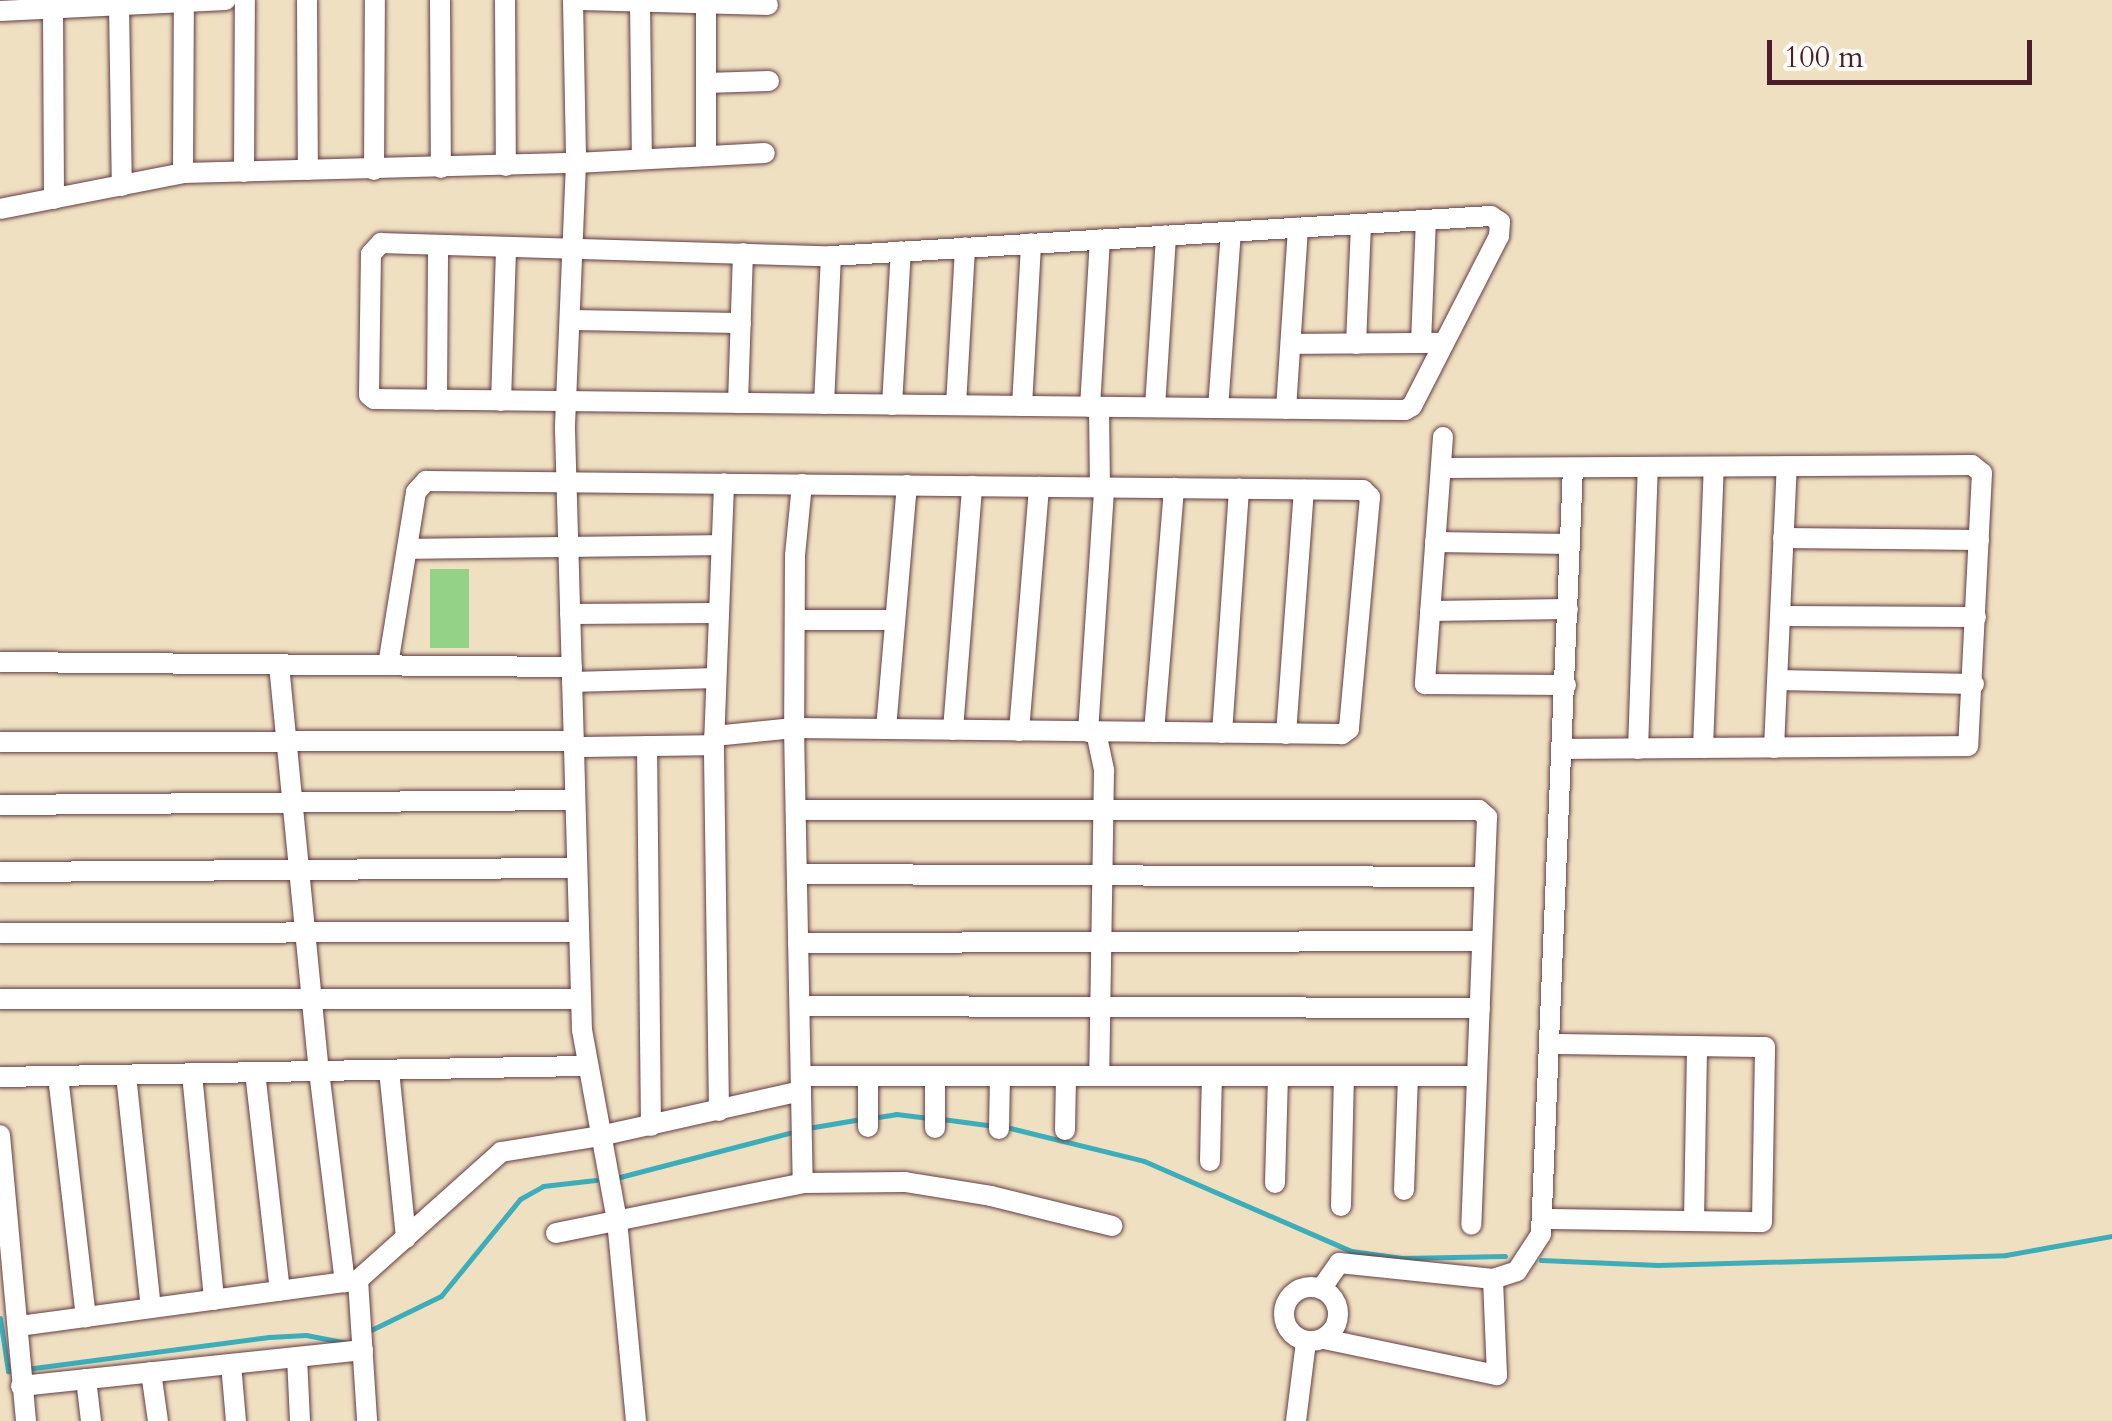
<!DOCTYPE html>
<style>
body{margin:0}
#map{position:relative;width:2112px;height:1421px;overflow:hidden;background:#f0e0c2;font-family:Cardo,serif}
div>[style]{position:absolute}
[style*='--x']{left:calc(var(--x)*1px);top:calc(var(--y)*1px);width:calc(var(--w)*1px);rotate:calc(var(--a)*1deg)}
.green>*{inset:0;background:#94d288;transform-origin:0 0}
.stream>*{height:5px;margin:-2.5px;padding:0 2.5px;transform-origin:2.5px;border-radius:2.5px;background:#3eadba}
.roads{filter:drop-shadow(0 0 2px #633c42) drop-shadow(0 0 2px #633c42)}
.minor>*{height:20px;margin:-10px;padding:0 10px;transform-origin:10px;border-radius:10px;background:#fff}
.minor>.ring{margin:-10px;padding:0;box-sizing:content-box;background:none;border:20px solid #fff;border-radius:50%}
span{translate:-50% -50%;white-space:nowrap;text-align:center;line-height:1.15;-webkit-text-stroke:10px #fdfcf7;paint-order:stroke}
.scale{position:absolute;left:1767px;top:40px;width:265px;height:45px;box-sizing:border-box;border:5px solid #4a1f2b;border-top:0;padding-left:12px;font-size:30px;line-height:35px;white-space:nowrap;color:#4a1f2b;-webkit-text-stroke:8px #fdfcf7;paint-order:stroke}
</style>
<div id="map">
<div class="green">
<i style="left:430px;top:569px;width:39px;height:79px"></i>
</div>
<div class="stream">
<i style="--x:872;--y:1118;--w:24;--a:-9"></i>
<i style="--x:896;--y:1114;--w:35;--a:7"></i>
<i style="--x:942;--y:1119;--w:53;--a:7.5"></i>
<i style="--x:1006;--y:1127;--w:142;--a:13.8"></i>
<i style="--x:1144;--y:1161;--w:226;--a:23.5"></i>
<i style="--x:1351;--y:1251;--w:51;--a:7.8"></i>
<i style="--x:1402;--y:1258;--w:103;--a:-1.1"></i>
<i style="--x:808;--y:1128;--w:54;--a:-9.6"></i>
<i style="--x:620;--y:1177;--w:183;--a:-14.6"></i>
<i style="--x:1541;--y:1260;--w:117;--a:2.4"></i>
<i style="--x:1658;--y:1265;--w:348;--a:-1.6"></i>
<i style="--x:2006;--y:1255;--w:108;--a:-10.2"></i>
<i style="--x:0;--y:1318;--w:54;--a:81.4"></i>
<i style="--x:8;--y:1371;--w:7;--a:-8"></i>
<i style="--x:369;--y:1331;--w:80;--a:-25.9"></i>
<i style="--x:441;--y:1296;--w:125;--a:-50.8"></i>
<i style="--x:520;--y:1199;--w:26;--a:-29"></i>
<i style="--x:543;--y:1186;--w:53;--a:-6.5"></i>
<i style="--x:26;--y:1369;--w:245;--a:-7.5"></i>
<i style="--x:269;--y:1337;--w:37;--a:-3"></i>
<i style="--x:306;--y:1335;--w:42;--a:11"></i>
</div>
<div class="roads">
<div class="minor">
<i style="--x:307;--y:0;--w:170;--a:89.7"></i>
<i style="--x:440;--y:0;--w:168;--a:89.7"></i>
<i style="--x:505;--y:0;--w:166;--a:89.7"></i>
<i style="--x:573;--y:0;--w:163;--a:88.9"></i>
<i style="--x:576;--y:163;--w:267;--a:92.4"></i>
<i style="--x:565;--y:430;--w:600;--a:88.38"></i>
<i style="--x:582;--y:1030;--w:193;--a:79.6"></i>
<i style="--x:617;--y:1220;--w:202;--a:84.6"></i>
<i style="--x:582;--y:0;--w:186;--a:1.5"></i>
<i style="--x:640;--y:3;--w:156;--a:89.3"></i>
<i style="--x:119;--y:5;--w:181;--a:89.1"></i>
<i style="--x:706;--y:6;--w:149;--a:90"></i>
<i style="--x:53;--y:8;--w:191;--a:89.7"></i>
<i style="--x:0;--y:11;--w:226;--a:-2.8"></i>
<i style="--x:706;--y:83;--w:63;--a:-1.8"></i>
<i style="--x:374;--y:170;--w:170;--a:-89.7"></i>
<i style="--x:244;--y:172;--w:172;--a:-89.7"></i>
<i style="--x:183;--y:173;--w:171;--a:-89.7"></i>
<i style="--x:0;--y:209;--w:187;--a:-11.1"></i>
<i style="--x:183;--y:173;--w:393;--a:-1.5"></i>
<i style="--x:576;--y:163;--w:189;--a:-3"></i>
<i style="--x:1491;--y:216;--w:11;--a:34"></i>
<i style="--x:1500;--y:222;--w:14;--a:94"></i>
<i style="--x:1499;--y:236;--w:191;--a:117.1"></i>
<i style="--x:1412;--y:406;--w:8;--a:150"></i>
<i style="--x:1405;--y:410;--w:1031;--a:-179.39"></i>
<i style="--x:374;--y:399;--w:6;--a:-141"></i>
<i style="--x:369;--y:395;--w:141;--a:-89.2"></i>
<i style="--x:371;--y:254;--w:15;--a:-48"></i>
<i style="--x:381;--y:243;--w:450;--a:1.7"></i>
<i style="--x:831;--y:256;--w:661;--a:-3.47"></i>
<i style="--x:570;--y:320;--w:171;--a:1"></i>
<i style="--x:1421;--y:343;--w:123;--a:-87.7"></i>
<i style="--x:1291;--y:344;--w:152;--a:-0.4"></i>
<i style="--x:1356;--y:344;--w:120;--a:-87.6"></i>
<i style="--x:437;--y:400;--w:155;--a:-89.6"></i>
<i style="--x:501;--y:401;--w:152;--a:-88.1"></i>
<i style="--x:738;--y:403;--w:150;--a:-88.1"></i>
<i style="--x:824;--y:404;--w:148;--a:-87.3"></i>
<i style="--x:892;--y:405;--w:154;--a:-86.7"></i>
<i style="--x:956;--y:405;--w:158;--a:-86.7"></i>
<i style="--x:1022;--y:406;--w:163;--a:-86.8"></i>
<i style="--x:1090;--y:407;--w:168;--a:-86.6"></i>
<i style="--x:1099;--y:407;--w:80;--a:89.3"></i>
<i style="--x:1155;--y:407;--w:172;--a:-86.3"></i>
<i style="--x:1218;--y:408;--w:176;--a:-85.8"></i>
<i style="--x:1286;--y:409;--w:182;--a:-86.2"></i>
<i style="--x:1443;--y:437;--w:248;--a:94.2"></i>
<i style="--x:1425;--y:684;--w:141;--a:0.4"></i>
<i style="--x:1443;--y:468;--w:529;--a:-0.32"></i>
<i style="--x:1972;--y:465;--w:13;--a:39"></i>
<i style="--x:1982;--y:473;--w:273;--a:92.9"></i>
<i style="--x:1968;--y:746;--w:405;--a:179.6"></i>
<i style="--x:802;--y:484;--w:72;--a:95.6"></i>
<i style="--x:795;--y:556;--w:172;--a:90.3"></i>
<i style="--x:794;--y:728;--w:455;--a:88.9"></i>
<i style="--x:1783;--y:538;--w:196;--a:0.6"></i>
<i style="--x:1435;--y:542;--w:135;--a:0.8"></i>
<i style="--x:407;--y:549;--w:312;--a:-0.7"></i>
<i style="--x:1430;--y:611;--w:138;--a:-0.8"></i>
<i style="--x:570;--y:614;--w:147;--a:-0.4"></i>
<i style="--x:1781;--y:616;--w:195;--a:0.3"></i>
<i style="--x:795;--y:620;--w:100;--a:0"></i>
<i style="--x:0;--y:662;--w:572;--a:0.5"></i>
<i style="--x:279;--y:665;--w:408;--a:84.4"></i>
<i style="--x:319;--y:1071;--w:213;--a:83"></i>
<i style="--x:388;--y:665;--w:175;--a:-80.8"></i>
<i style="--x:416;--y:492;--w:15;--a:-48"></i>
<i style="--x:426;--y:481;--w:937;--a:0.55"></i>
<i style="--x:1363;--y:490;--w:10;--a:45"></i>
<i style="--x:1370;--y:497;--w:233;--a:95.2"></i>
<i style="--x:1349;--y:729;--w:9;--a:144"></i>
<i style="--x:1342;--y:734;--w:548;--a:-179.37"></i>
<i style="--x:794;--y:728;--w:80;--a:174.3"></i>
<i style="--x:1778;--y:680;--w:196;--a:1.2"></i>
<i style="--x:572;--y:682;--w:144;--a:-1.6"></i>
<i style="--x:886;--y:729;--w:245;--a:-85.1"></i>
<i style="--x:953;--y:730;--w:245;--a:-85.5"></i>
<i style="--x:1019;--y:731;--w:245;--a:-85.3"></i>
<i style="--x:1088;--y:732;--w:245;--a:-86.2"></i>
<i style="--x:1096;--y:732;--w:40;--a:78"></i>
<i style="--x:1104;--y:771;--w:305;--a:90.9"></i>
<i style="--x:1154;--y:732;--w:245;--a:-85.3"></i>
<i style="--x:1222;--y:733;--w:245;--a:-86"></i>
<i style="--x:1286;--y:734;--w:245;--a:-85.8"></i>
<i style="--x:0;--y:742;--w:574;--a:-0.1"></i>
<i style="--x:647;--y:746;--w:380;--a:89.4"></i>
<i style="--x:574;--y:747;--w:140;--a:-0.8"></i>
<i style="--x:1703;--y:748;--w:281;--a:-87.8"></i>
<i style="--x:1774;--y:748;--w:282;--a:-87.4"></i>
<i style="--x:1638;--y:749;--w:282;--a:-88"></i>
<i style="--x:0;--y:805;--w:575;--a:-0.5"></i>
<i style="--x:796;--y:810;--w:683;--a:0"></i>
<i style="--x:1479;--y:810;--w:11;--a:41"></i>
<i style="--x:1487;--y:817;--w:408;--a:92.2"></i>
<i style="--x:0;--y:872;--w:577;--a:-0.4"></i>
<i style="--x:797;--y:874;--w:687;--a:0.25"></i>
<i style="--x:0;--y:933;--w:579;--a:-0.1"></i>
<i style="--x:798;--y:943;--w:684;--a:-0.17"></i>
<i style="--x:0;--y:999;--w:581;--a:0"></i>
<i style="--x:800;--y:1006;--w:680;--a:0.17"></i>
<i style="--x:389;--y:1070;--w:169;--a:84.2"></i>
<i style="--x:255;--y:1072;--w:220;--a:83.5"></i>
<i style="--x:192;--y:1074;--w:227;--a:84.4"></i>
<i style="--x:126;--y:1075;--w:234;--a:83.9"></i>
<i style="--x:58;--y:1076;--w:243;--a:83.4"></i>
<i style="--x:801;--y:1076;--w:676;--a:0"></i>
<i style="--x:0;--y:1077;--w:586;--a:-1.08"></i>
<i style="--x:719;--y:1111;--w:366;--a:-90.8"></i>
<i style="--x:714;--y:745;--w:262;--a:-87.8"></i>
<i style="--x:868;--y:1127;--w:51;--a:-90"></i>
<i style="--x:935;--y:1128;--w:52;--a:-90"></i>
<i style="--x:999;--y:1129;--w:53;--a:-88.9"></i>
<i style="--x:1065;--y:1130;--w:54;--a:-88.9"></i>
<i style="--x:0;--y:1135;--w:287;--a:84.8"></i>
<i style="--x:1210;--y:1161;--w:85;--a:-88.7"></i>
<i style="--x:1275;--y:1183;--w:107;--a:-88.4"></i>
<i style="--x:1404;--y:1190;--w:114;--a:-88"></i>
<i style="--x:1341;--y:1206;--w:130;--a:-88.7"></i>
<i style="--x:1544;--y:1219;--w:218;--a:0.8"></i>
<i style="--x:1762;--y:1222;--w:175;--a:-89"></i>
<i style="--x:1765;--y:1047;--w:214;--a:-179.2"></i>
<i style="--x:1694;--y:1221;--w:175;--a:-89"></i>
<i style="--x:556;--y:1233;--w:252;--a:-11.4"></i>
<i style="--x:803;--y:1183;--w:102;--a:-0.6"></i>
<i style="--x:905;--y:1182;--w:87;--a:9.2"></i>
<i style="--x:991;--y:1196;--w:125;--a:13.9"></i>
<i style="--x:358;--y:1280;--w:141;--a:86.3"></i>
<i class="ring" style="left:1284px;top:1287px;width:34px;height:34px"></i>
<i style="--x:1321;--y:1289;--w:32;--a:-55"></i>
<i style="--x:1339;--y:1263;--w:155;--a:5.9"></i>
<i style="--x:1493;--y:1279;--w:25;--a:-18"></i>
<i style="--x:1517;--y:1271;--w:44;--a:-57"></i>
<i style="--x:1541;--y:1234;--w:767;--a:-87.61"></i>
<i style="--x:19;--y:1326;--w:342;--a:-7.7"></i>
<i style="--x:358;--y:1280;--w:192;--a:-41.8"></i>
<i style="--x:501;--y:1152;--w:100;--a:-9.2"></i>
<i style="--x:600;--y:1136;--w:206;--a:-12.6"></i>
<i style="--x:1324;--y:1339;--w:177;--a:11.8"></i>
<i style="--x:1497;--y:1375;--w:96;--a:-92.4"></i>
<i style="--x:297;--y:1357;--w:64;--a:87.3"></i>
<i style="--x:231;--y:1364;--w:57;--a:85"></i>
<i style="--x:151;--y:1372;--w:49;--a:81.9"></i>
<i style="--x:86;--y:1379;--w:42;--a:83.2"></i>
<i style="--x:21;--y:1386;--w:344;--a:-6"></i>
<i style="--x:1296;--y:1421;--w:80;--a:-82.8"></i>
</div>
</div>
<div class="scale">100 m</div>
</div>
